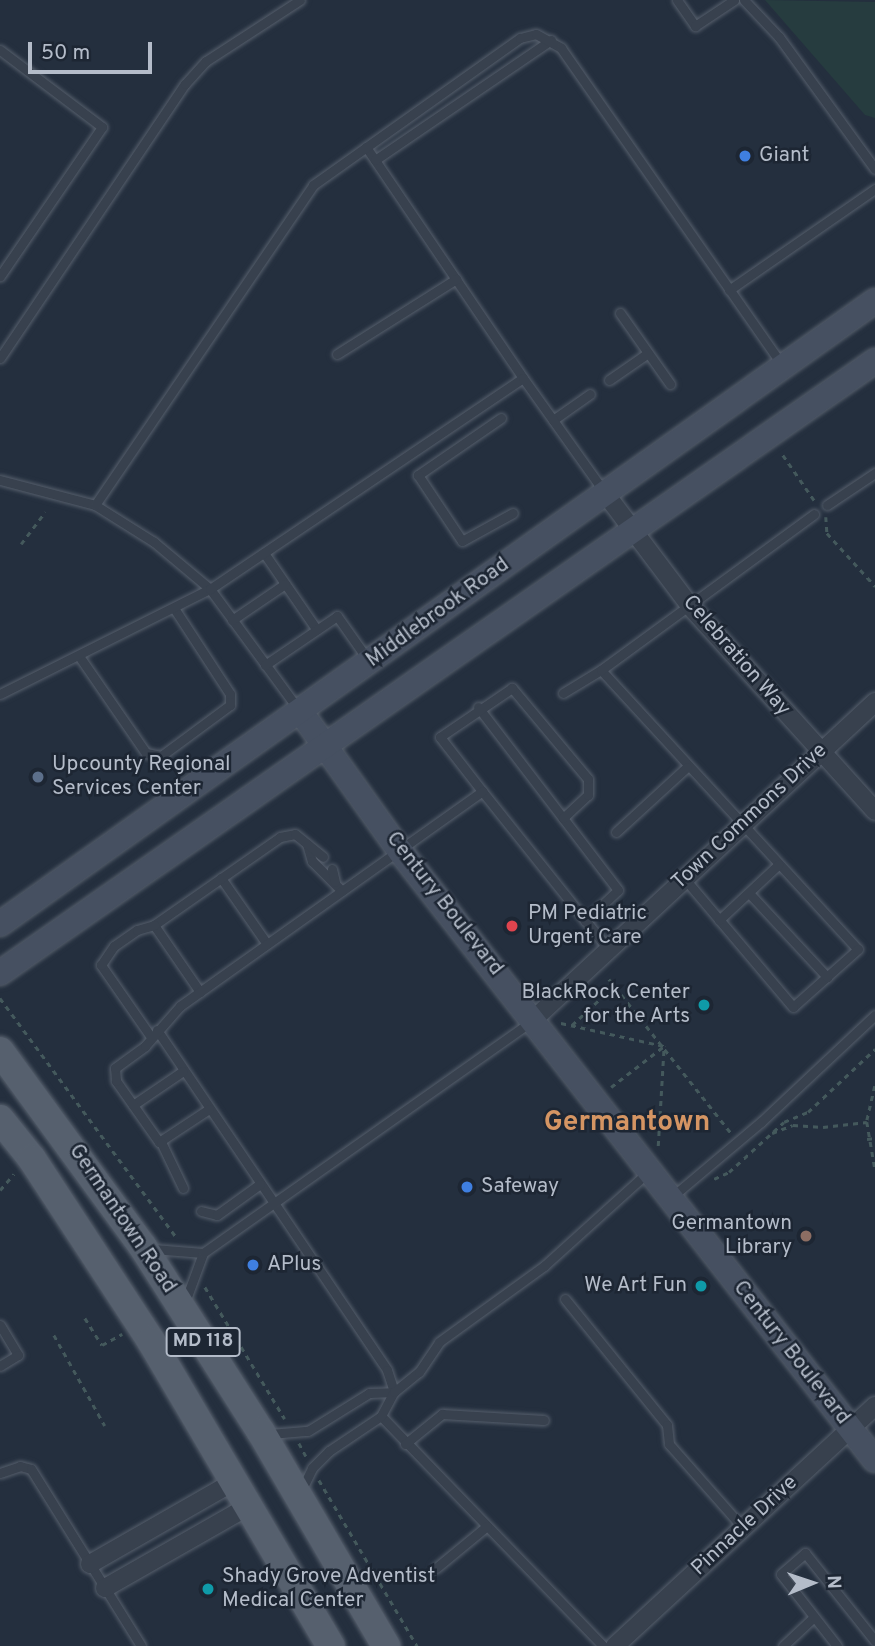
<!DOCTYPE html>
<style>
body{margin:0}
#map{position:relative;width:875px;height:1646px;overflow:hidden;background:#242f3e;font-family:Overpass,sans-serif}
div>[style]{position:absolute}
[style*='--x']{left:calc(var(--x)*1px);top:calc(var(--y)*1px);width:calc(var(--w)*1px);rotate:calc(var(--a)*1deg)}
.green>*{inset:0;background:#263c3f}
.path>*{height:2.5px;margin-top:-1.25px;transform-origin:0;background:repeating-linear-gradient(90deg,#44595c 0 5px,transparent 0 10px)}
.roads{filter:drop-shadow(0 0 2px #565f6c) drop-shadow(0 0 2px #565f6c)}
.lane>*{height:9px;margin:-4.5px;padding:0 4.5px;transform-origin:4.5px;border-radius:4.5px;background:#38414e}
.street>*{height:18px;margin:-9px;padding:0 9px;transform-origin:9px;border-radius:9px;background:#38414e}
.secondary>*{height:24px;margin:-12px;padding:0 12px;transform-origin:12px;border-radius:12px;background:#465061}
.primary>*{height:28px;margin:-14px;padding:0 14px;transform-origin:14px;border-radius:14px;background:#56606e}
.dots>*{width:19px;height:19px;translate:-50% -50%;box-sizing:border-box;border:4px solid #1d2633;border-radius:50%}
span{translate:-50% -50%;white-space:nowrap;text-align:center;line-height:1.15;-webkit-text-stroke:5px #1d2633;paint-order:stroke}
.shield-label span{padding:2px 5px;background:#1d2633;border:2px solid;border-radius:5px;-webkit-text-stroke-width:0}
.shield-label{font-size:19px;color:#b4bcc9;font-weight:700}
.poi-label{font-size:21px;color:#b4bcc9}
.left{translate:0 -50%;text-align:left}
.right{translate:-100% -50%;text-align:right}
.street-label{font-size:21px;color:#b4bcc9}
.district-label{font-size:28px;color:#d59563;font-weight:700}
.north{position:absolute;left:777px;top:1548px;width:70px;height:70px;-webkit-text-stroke:5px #1d2633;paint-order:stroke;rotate:88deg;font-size:19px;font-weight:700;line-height:28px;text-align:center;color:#b4bcc9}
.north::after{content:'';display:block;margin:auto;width:24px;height:32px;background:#b4bcc9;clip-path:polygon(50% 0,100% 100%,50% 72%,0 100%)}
.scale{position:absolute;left:28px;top:42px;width:124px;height:32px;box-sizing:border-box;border:4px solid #b4bcc9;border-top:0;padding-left:9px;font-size:21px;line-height:24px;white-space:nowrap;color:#b4bcc9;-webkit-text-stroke:5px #1d2633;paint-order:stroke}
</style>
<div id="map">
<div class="green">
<i style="clip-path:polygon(765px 0,875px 2px,875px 118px,865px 115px)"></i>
</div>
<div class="path">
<i style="--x:783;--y:455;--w:55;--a:55.4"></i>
<i style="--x:826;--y:517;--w:16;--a:86"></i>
<i style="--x:827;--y:533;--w:72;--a:47.8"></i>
<i style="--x:21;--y:544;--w:40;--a:-53"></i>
<i style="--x:609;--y:979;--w:196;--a:51.6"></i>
<i style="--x:0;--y:998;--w:298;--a:53.6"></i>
<i style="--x:561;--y:1023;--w:106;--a:12.6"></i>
<i style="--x:572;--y:1025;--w:59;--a:-42.9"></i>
<i style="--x:875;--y:1086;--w:37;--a:103"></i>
<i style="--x:867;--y:1122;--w:48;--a:80.3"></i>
<i style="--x:611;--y:1087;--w:67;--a:-37.7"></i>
<i style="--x:772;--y:1133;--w:22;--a:-21"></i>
<i style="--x:793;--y:1125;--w:30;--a:4"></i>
<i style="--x:823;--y:1127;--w:44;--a:-6.5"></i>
<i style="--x:867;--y:1139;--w:8;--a:-7"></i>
<i style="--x:658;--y:1146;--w:100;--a:-86.6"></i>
<i style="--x:714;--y:1179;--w:17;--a:-25"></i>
<i style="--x:729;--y:1172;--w:74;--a:-42.3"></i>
<i style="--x:784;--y:1122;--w:26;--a:-23"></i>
<i style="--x:808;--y:1112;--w:92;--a:-43.2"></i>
<i style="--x:0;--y:1190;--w:21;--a:-49"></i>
<i style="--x:205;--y:1287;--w:154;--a:58.8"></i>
<i style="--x:85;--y:1318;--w:32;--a:58"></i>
<i style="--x:102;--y:1345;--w:23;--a:-29"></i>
<i style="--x:54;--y:1335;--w:104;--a:60.7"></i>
<i style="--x:299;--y:1443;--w:15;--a:62"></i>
<i style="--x:319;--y:1480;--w:193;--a:59.4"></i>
</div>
<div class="roads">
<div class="lane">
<i style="--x:677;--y:0;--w:32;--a:55"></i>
<i style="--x:695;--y:26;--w:47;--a:-33.7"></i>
<i style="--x:744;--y:0;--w:51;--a:46.6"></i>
<i style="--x:779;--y:37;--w:163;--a:54"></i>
<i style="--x:0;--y:50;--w:128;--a:37"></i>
<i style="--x:102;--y:127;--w:181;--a:124.4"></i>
<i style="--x:366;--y:147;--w:279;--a:55.8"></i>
<i style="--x:375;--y:160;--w:213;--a:-34.3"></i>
<i style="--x:729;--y:290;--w:178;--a:-34.7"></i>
<i style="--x:620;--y:313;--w:87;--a:54.8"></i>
<i style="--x:337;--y:354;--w:141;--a:-32.2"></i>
<i style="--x:0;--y:358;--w:331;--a:-56"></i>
<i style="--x:185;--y:84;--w:31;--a:-48"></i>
<i style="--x:206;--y:61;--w:112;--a:-33"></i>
<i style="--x:609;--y:380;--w:47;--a:-34.7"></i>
<i style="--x:501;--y:418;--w:101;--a:145.5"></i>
<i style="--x:418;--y:475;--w:79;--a:56.3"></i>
<i style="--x:462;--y:541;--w:58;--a:-28.8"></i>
<i style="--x:553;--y:420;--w:45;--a:-35.1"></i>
<i style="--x:0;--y:480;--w:98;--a:14.7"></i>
<i style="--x:95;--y:505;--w:70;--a:32.1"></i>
<i style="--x:154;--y:542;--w:73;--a:40"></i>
<i style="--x:210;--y:589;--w:149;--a:53.7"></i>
<i style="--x:95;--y:505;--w:387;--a:-55.7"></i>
<i style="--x:313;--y:185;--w:254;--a:-35.4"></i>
<i style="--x:520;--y:38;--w:16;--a:-14"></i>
<i style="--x:536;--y:34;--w:29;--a:29"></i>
<i style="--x:561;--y:48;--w:386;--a:55.1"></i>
<i style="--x:827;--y:505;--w:58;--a:-33.7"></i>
<i style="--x:264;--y:553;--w:93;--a:55.5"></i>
<i style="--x:232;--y:620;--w:64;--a:-34.2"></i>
<i style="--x:79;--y:656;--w:118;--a:55.4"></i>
<i style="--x:146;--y:753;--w:15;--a:11"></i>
<i style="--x:161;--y:756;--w:86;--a:-36.5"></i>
<i style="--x:230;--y:705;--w:11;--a:-90"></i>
<i style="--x:230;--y:694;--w:103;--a:-123.1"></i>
<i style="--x:265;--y:665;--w:87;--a:-34.2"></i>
<i style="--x:337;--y:616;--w:54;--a:54.8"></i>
<i style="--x:601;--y:670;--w:379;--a:47.4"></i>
<i style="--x:858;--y:949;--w:87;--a:138.3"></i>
<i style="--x:793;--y:1007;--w:169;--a:-130.2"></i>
<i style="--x:563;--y:693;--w:44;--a:-31.2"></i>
<i style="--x:601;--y:670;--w:264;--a:-36.2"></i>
<i style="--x:0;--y:694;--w:235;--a:-26.6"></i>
<i style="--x:210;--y:589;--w:377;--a:-34"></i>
<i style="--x:523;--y:378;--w:141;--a:54.5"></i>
<i style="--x:478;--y:707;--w:140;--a:52.6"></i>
<i style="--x:616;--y:832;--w:96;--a:-42.5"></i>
<i style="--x:307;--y:844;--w:18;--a:74"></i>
<i style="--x:312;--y:861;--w:42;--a:45"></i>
<i style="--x:332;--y:869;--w:13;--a:77"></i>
<i style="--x:221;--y:878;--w:80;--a:55.1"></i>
<i style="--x:749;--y:893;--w:115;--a:47.1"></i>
<i style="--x:719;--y:920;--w:81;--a:-43"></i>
<i style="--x:585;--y:921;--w:45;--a:-43.2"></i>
<i style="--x:618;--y:890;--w:91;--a:-127.4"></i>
<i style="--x:563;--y:818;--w:34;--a:-43"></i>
<i style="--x:588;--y:795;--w:16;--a:-90"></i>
<i style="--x:588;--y:779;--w:119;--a:-129.9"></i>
<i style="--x:512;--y:688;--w:87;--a:145.8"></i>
<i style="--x:440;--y:737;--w:68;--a:52.1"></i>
<i style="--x:482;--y:791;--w:184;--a:51.4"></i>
<i style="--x:597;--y:935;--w:18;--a:52"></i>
<i style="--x:200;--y:992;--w:81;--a:-124.5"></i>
<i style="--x:154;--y:925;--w:154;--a:-34.9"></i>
<i style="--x:280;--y:837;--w:15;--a:-11"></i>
<i style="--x:295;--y:834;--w:36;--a:39"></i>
<i style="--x:157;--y:1030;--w:410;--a:55.9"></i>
<i style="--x:387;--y:1370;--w:23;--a:72"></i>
<i style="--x:151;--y:1037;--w:88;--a:-124.8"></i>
<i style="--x:101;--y:965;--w:23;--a:-56"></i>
<i style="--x:114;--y:946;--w:28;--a:-35"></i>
<i style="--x:137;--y:930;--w:18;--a:-16"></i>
<i style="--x:133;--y:1105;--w:60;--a:-34.2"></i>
<i style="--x:209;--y:1109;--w:60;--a:146.6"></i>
<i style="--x:159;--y:1142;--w:75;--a:-125.2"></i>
<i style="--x:116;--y:1081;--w:13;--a:-94"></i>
<i style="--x:115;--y:1068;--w:37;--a:-36"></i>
<i style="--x:145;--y:1046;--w:53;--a:-48.8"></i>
<i style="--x:180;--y:1006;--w:371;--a:-35.4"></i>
<i style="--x:161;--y:1142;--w:51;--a:64.4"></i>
<i style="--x:673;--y:1196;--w:115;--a:-40.1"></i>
<i style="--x:761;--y:1122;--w:156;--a:-43.2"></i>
<i style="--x:201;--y:1211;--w:16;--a:14"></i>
<i style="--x:217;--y:1215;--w:53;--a:-35.8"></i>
<i style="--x:153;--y:1249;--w:50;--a:4.6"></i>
<i style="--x:565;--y:1299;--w:162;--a:51"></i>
<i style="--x:667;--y:1425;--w:19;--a:84"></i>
<i style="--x:669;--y:1444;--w:112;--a:48.6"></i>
<i style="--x:185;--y:1302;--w:52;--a:-69.8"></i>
<i style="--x:203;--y:1253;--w:403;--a:-35.2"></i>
<i style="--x:0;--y:1325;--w:35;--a:59"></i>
<i style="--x:18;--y:1355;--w:21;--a:149"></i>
<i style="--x:381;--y:1416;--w:320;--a:46"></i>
<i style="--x:270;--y:1434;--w:38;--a:-5"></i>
<i style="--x:308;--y:1431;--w:72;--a:-31.9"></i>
<i style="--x:369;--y:1393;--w:25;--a:-2"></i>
<i style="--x:405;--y:1444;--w:48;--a:-39"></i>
<i style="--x:442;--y:1414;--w:102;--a:3.4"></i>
<i style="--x:0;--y:1473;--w:21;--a:-19"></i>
<i style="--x:20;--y:1466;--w:11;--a:15"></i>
<i style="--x:31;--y:1469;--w:208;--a:58.1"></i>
<i style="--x:301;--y:1491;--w:25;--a:-64"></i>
<i style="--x:312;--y:1468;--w:24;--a:-45"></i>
<i style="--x:329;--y:1451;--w:63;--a:-33.9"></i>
<i style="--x:381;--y:1416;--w:27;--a:-62"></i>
<i style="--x:394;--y:1392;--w:32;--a:-39"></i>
<i style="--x:419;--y:1372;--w:36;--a:-56"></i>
<i style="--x:439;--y:1342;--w:130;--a:-35.9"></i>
<i style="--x:544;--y:1266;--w:140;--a:-42.1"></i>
<i style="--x:436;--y:1568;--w:66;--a:-39.5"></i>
<i style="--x:783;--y:1646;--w:42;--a:-43.1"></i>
<i style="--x:837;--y:1646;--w:91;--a:-127.9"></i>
<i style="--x:781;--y:1574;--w:32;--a:-41"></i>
<i style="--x:805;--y:1553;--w:112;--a:51.5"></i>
</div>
<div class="street">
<i style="--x:605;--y:493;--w:141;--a:53"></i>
<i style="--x:690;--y:606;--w:276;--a:47.9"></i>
<i style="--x:533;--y:1020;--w:467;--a:-42.9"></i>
<i style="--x:90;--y:1564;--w:165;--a:-29.8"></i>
<i style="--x:105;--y:1588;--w:163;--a:-29.7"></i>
<i style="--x:615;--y:1646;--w:354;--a:-42.7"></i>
</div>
<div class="secondary">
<i style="--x:300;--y:711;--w:172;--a:54.5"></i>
<i style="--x:400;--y:851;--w:772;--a:52.05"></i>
<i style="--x:0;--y:924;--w:1074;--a:-35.45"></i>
<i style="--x:0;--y:973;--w:1068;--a:-34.97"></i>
</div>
<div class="primary">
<i style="--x:0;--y:1051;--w:243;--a:53.9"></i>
<i style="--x:143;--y:1247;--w:219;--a:57.5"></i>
<i style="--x:261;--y:1432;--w:248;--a:59.7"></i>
<i style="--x:0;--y:1119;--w:51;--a:51.3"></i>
<i style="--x:32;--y:1159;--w:217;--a:56.8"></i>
<i style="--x:151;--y:1341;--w:354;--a:59.5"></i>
</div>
</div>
<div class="dots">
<i style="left:745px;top:156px;background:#3f7fe0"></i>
<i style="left:38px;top:777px;background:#5c6f8a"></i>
<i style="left:512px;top:926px;background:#e0444e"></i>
<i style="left:704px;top:1005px;background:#0f9aa8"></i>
<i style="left:467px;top:1187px;background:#3f7fe0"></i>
<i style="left:806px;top:1236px;background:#8d6e63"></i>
<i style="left:253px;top:1265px;background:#3f7fe0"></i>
<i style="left:701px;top:1286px;background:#0f9aa8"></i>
<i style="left:208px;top:1589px;background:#0f9aa8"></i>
</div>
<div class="shield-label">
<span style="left:203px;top:1342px">MD 118</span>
</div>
<div class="poi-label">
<span class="left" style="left:759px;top:156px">Giant</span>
<span class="left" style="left:52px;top:777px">Upcounty Regional<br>Services Center</span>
<span class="left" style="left:528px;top:926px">PM Pediatric<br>Urgent Care</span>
<span class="right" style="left:690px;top:1005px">BlackRock Center<br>for the Arts</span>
<span class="left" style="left:481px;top:1187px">Safeway</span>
<span class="right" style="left:792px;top:1236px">Germantown<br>Library</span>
<span class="left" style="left:267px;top:1265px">APlus</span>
<span class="right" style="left:687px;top:1286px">We Art Fun</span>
<span class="left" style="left:222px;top:1589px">Shady Grove Adventist<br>Medical Center</span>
</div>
<div class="street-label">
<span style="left:438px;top:613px;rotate:-36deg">Middlebrook Road</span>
<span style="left:736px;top:656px;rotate:49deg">Celebration Way</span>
<span style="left:750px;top:817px;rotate:-43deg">Town Commons Drive</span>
<span style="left:444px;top:904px;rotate:52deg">Century Boulevard</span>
<span style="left:122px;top:1219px;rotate:56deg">Germantown Road</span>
<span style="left:791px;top:1353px;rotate:52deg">Century Boulevard</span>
<span style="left:745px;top:1526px;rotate:-43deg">Pinnacle Drive</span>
</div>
<div class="district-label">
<span style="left:627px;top:1123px">Germantown</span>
</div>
<div class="north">N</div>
<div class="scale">50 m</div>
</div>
